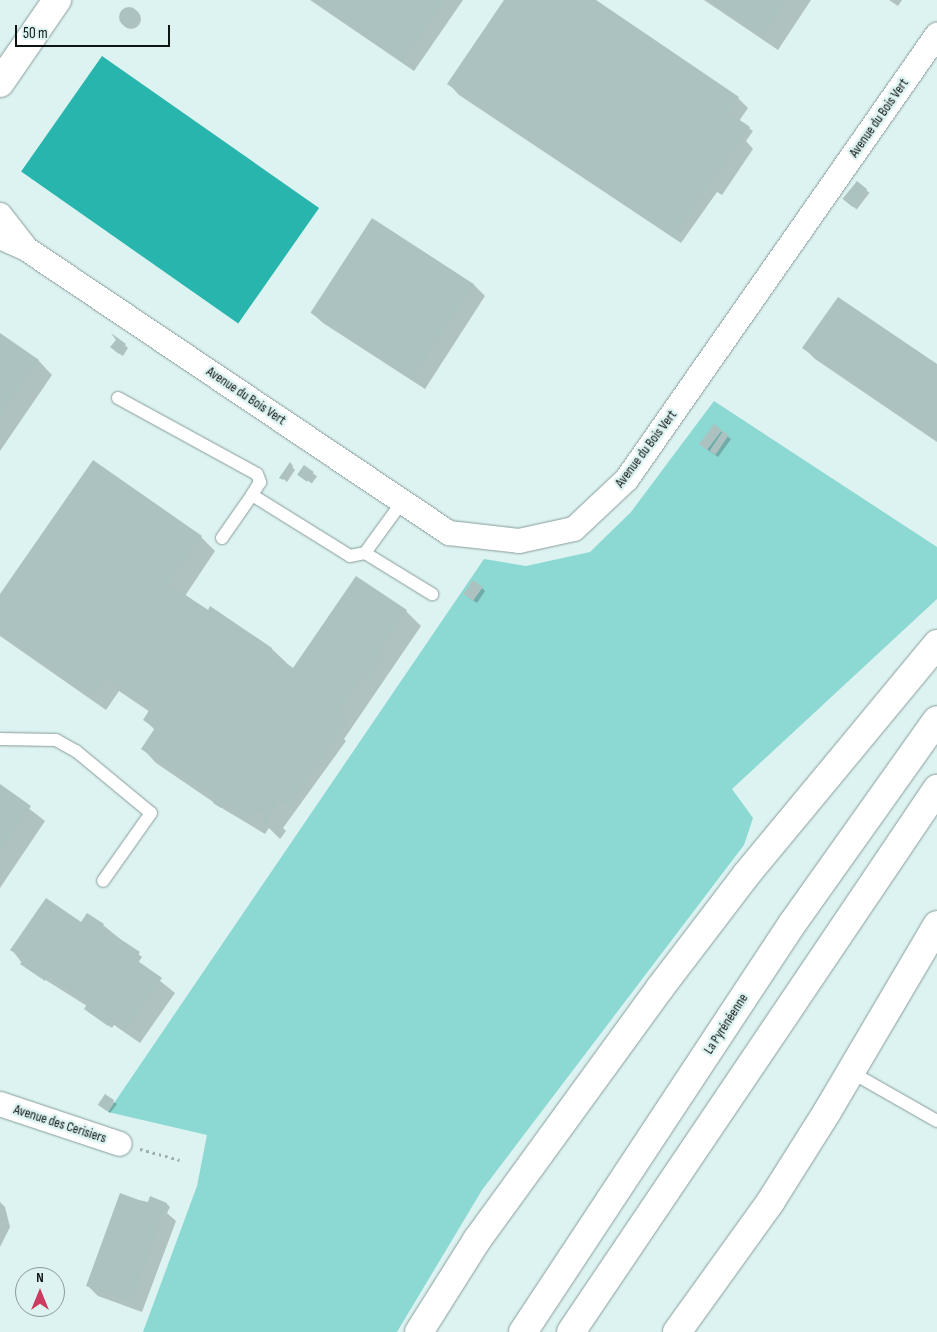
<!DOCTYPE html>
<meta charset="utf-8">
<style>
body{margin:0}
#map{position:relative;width:937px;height:1332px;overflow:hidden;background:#ddf3f1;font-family:"Sofia Sans Condensed",sans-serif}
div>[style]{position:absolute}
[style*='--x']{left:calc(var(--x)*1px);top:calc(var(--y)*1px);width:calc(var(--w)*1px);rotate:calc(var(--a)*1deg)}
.green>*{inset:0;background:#8cd8d2}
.water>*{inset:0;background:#27b5ae;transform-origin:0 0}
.shadow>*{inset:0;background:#0003;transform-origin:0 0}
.round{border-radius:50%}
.building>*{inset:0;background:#acc2c0;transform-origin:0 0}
.path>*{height:3px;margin-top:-1.5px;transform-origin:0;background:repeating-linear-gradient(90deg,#9daeac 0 2.5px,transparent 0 6.5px)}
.roads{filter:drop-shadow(0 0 1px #879c9a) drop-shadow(0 0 1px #879c9a)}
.service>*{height:12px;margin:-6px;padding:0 6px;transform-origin:6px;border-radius:6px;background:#fff}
.minor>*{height:24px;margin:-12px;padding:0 12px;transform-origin:12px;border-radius:12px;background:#fff}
.tertiary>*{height:28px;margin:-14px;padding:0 14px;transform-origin:14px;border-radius:14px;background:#fff}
.motorway>*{height:28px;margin:-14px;padding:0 14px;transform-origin:14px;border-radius:14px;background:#fff}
span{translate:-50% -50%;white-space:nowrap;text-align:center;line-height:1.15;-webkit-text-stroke:5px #ddf3f1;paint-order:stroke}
.street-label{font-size:14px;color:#0d1514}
.north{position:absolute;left:15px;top:1267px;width:50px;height:50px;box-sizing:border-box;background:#ddf3f1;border:1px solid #8a9a99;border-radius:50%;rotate:0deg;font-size:14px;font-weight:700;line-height:20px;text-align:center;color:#0d1514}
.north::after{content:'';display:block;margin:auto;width:18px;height:22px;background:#cb3c60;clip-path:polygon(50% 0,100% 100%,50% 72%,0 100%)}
.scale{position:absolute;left:15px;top:25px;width:155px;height:22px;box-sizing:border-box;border:2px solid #0d1514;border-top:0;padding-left:6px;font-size:15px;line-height:18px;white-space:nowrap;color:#0d1514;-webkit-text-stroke:4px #ddf3f1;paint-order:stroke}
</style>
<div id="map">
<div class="green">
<i style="clip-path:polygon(714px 401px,937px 547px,937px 599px,732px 789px,753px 818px,744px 845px,482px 1190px,397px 1332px,143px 1332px,197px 1186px,207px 1135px,108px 1112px,484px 559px,526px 566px,590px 552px,631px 512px)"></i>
</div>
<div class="water">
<i style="left:102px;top:56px;width:265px;height:141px;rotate:35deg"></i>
</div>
<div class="shadow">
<i style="clip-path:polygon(310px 0,463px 0,414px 71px)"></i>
<i style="clip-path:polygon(505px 0,594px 0,738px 98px,748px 108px,739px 121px,753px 131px,746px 141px,753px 149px,722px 195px,717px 192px,681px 243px,459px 95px,449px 84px)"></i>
<i style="clip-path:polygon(704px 0,811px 0,778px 50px)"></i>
<i style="clip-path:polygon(889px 0,902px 0,898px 6px)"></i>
<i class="round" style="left:121px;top:9px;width:20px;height:20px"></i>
<i style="left:857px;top:183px;width:16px;height:21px;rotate:38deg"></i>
<i style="clip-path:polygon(372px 220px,474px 285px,485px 296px,425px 389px,323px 323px,312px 313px)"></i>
<i style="clip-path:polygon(0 335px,38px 360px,52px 375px,0 451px)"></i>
<i style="clip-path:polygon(125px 345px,128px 348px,123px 356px,115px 351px)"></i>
<i style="clip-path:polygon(804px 348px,937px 366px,937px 442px,815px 359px)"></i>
<i style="clip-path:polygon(714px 426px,731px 439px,718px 457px,705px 448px)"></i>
<i style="clip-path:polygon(290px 464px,295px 470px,287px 482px,281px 477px)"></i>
<i style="left:304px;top:467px;width:16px;height:9px;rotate:35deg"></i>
<i style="clip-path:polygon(201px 537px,215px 551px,185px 596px,272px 649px,293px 669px,356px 577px,406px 611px,421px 626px,344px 739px,346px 741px,283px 828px,286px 831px,280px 839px,269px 828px,265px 834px,225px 810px,156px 763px,142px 748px,155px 730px,145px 720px,150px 712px,119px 691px,106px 710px,0 636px,0 596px)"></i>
<i style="clip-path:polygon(482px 588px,485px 591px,477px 603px,468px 597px)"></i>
<i style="clip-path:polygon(0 786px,45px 821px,0 888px)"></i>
<i style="clip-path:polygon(81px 924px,103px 925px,142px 957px,138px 963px,175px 993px,140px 1043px,114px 1025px,112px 1028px,89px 1012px,87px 1006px,25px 967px,12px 950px)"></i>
<i style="clip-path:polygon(105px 1096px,117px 1104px,110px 1113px,103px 1108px)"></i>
<i style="clip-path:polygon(0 1202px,5px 1207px,10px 1227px,0 1247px)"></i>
<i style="clip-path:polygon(167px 1204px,170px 1207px,167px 1213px,176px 1221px,142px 1312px,98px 1296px,88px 1286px,148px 1205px)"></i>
</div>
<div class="building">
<i style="clip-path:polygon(313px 0,445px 0,403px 62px)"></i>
<i style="clip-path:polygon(504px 0,596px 0,739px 97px,728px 112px,750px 127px,674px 237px,447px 84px)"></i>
<i style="clip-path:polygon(709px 0,787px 0,763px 36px)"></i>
<i class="round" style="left:119px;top:7px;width:20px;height:20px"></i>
<i style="left:857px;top:181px;width:13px;height:23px;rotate:39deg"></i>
<i style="left:372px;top:218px;width:122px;height:113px;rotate:33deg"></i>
<i style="clip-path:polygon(838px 297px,937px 364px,937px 439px,802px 348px)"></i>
<i style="clip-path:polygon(0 333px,39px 360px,0 416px)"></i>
<i style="clip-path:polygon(111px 333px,126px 344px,119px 354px,110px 347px,116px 340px)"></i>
<i style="left:714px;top:424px;width:10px;height:25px;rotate:37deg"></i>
<i style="left:723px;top:431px;width:7px;height:24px;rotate:34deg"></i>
<i style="clip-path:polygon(93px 460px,202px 536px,169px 584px,208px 610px,210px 606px,272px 648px,270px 652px,293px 668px,356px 576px,407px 610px,379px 652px,385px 656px,368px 681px,362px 677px,339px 711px,349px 718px,340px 731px,329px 725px,340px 733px,289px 807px,278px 800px,266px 826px,261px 822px,265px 816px,257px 810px,250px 821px,224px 803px,221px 808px,213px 803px,217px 798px,141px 749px,155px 728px,143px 720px,150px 709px,105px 677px,92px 696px,0 633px,0 594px)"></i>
<i style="clip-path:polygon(290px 462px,293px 466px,283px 480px,279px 478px)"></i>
<i style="left:304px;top:465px;width:12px;height:12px;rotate:35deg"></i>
<i style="left:473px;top:580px;width:12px;height:17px;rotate:35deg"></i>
<i style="clip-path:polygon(0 784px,31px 806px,0 853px)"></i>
<i style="clip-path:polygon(46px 898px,81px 922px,87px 913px,104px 924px,102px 927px,140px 952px,135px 959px,162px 978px,126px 1030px,112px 1020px,108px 1026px,84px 1009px,88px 1003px,48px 976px,45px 981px,20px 964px,24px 959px,10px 950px)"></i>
<i style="left:105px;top:1094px;width:11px;height:13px;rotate:34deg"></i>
<i style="clip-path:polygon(120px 1193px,139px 1200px,148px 1202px,150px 1196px,167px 1203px,132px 1302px,86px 1286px)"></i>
</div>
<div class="path">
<i style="--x:140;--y:1149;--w:41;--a:15.4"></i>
</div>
<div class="roads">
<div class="service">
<i style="--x:118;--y:398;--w:158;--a:28.7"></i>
<i style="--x:257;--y:474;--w:9;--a:69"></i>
<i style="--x:260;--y:482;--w:15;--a:122"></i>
<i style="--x:252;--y:495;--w:115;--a:31.9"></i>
<i style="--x:350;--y:556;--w:15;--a:-11"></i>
<i style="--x:402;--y:502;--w:63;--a:126"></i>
<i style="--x:365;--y:553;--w:79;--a:31.5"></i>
<i style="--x:222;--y:538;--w:52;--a:-55.1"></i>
<i style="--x:0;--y:739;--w:56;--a:1"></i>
<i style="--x:56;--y:740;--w:23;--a:29"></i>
<i style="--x:76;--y:751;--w:97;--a:39.6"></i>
<i style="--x:151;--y:813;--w:83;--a:125.2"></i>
<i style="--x:851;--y:1072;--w:99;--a:29.7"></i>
</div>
<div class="minor">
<i style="--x:0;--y:215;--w:39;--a:52"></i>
<i style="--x:0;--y:237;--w:27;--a:24"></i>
<i style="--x:25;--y:248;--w:511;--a:33.91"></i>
<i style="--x:449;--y:533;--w:70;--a:6.5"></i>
<i style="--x:519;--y:541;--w:56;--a:-12.3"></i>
<i style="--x:574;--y:529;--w:73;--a:-43.3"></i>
<i style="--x:627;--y:479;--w:542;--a:-55.08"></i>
<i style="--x:0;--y:1104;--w:126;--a:18.4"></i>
</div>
<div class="tertiary">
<i style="--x:0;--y:83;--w:101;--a:-55.5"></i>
</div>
<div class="motorway">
<i style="--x:419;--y:1332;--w:109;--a:-57.8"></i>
<i style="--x:477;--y:1240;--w:311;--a:-54"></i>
<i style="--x:660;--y:988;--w:142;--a:-52.7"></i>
<i style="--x:746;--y:875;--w:300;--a:-50.4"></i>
<i style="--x:523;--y:1332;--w:489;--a:-56.6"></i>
<i style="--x:792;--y:924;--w:250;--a:-54.6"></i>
<i style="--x:571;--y:1332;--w:655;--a:-56.02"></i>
<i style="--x:677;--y:1332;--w:161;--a:-54.3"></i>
<i style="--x:771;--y:1201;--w:105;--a:-57.8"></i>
<i style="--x:827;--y:1112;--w:217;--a:-59.5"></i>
</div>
</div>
<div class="street-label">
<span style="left:879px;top:118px;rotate:-55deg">Avenue du Bois Vert</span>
<span style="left:246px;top:396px;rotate:34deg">Avenue du Bois Vert</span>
<span style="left:646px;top:449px;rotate:-53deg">Avenue du Bois Vert</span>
<span style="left:726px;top:1024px;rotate:-57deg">La Pyrénéenne</span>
<span style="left:60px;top:1124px;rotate:18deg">Avenue des Cerisiers</span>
</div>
<div class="north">N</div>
<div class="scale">50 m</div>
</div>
